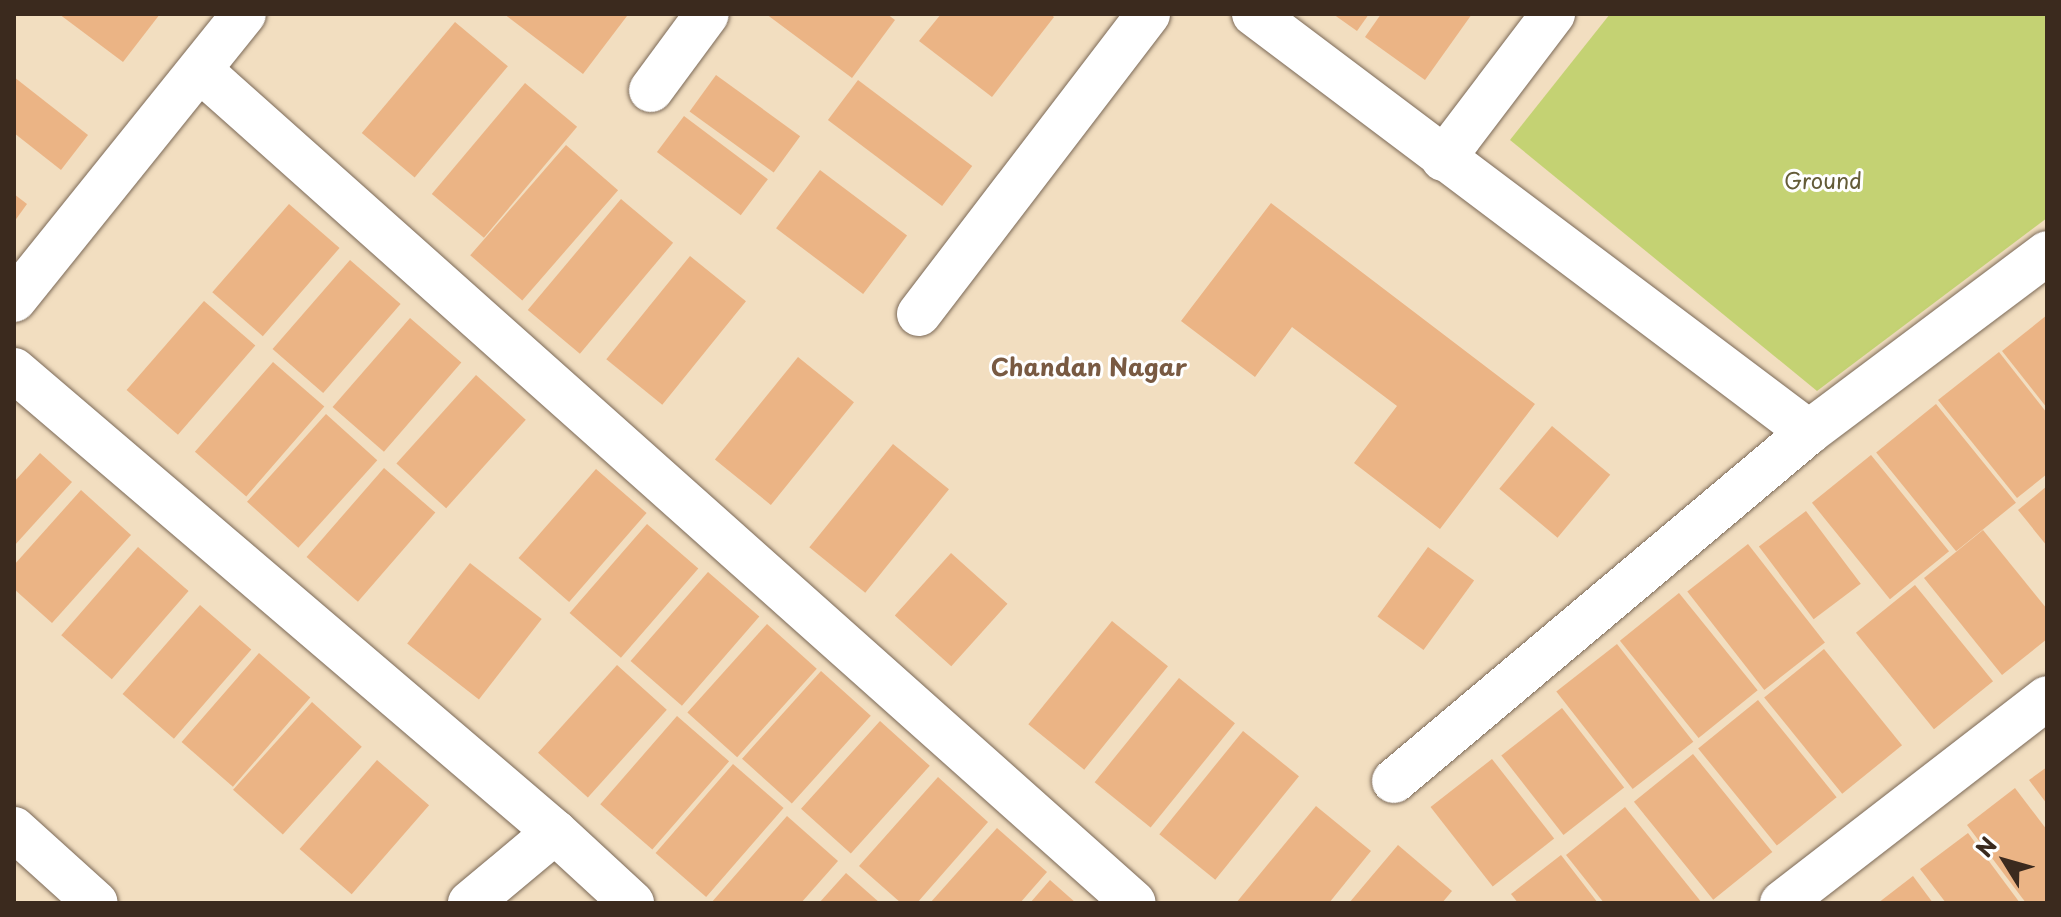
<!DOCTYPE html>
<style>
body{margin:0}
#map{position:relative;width:2061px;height:917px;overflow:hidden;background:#f2dec0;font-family:"Playpen Sans",sans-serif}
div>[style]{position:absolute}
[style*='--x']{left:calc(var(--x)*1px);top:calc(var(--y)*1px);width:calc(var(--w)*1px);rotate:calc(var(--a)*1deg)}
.green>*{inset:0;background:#c4d273}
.building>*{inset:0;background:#ebb485;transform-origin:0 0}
.roads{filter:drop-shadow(0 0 2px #7b6957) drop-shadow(0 0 2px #7b6957)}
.minor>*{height:44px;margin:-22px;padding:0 22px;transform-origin:22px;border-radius:22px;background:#fff}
span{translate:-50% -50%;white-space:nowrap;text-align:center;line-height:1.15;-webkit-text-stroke:6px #fff;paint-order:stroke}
.park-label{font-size:22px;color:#645c38}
.neighbourhood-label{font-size:24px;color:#795a42;font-weight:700}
.frame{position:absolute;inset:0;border:16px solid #3b2a1e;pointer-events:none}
.north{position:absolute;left:1965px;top:821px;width:80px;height:80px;-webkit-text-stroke:6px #fff;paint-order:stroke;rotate:307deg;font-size:22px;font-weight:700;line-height:32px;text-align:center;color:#3b2a1e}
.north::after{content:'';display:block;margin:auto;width:28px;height:36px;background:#3b2a1e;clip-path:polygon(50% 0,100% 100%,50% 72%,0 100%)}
</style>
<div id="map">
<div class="green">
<i style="clip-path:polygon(1610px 14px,2047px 14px,2047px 218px,1817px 391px,1510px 140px)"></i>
</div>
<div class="building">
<i style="clip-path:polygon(59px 14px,160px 14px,123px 62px)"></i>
<i style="clip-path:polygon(504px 14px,624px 14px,627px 16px,583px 74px)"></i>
<i style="clip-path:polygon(766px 14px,887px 14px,895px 20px,852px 78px)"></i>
<i style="clip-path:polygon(941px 14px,1050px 14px,1054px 17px,992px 97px,919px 41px)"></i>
<i style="clip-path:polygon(1333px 14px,1369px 14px,1357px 31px)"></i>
<i style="clip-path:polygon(1381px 14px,1472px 14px,1425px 80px,1365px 37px)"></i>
<i style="left:455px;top:22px;width:69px;height:145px;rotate:40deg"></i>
<i style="left:716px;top:75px;width:104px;height:45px;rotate:36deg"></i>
<i style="clip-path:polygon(14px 77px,88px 135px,61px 170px,14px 133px)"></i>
<i style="left:858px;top:80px;width:143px;height:50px;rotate:37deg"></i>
<i style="left:525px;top:83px;width:68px;height:145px;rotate:40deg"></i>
<i style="left:684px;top:116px;width:105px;height:45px;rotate:37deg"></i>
<i style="left:566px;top:145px;width:69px;height:146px;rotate:41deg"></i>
<i style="left:820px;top:170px;width:109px;height:73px;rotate:37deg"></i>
<i style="clip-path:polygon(14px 194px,27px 204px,14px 222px)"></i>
<i style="left:621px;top:199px;width:68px;height:145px;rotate:40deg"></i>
<i style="clip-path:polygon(1271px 203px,1535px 404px,1440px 529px,1354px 463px,1397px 406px,1292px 327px,1255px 377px,1181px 321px)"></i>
<i style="left:289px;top:204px;width:67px;height:117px;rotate:41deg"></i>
<i style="left:690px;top:256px;width:72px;height:133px;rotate:39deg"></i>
<i style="left:350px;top:260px;width:67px;height:118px;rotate:41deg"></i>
<i style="left:204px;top:301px;width:68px;height:118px;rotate:41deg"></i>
<i style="clip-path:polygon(2047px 315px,2047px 408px,2002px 351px)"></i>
<i style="left:410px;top:318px;width:68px;height:118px;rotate:41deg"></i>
<i style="clip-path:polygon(1999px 352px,2047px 413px,2047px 474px,2017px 498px,1938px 400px)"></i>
<i style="left:798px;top:357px;width:72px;height:132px;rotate:39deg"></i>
<i style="left:273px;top:362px;width:68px;height:119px;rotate:41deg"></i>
<i style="left:476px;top:375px;width:67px;height:119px;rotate:42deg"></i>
<i style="left:1936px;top:404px;width:127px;height:77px;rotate:51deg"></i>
<i style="left:326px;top:414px;width:69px;height:118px;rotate:42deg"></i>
<i style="left:1552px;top:426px;width:76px;height:82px;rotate:40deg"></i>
<i style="left:893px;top:444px;width:72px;height:133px;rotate:39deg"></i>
<i style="clip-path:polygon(40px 453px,72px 482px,14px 546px,14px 482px)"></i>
<i style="left:1871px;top:455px;width:124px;height:76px;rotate:51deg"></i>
<i style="left:384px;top:468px;width:68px;height:118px;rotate:41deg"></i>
<i style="left:596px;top:469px;width:67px;height:118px;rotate:41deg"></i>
<i style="clip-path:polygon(2047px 486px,2047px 546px,2018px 510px)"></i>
<i style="clip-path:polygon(81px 490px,131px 535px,52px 623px,14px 589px,14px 565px)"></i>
<i style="left:1806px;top:511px;width:91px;height:59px;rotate:53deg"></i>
<i style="left:647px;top:524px;width:68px;height:118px;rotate:41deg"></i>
<i style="clip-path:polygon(1983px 530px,2047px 609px,2047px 639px,2002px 675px,1924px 578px)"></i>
<i style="left:1748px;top:544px;width:125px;height:77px;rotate:52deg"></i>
<i style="left:138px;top:547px;width:67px;height:117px;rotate:41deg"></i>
<i style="left:1428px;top:547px;width:57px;height:86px;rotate:36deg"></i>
<i style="left:951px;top:553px;width:76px;height:84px;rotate:42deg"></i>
<i style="left:470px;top:563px;width:91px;height:102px;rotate:38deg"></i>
<i style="left:708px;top:572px;width:68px;height:118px;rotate:41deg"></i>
<i style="left:1915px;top:585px;width:124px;height:76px;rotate:51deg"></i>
<i style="left:1679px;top:593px;width:125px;height:76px;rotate:51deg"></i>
<i style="left:200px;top:605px;width:68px;height:118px;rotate:41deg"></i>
<i style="left:1112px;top:621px;width:72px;height:133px;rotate:39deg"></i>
<i style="left:767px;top:624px;width:67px;height:119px;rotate:42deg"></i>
<i style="left:1617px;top:644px;width:124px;height:77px;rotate:52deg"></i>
<i style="left:1824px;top:649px;width:124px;height:77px;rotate:51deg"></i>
<i style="left:259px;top:653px;width:68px;height:118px;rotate:41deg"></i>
<i style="left:617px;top:665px;width:67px;height:118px;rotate:42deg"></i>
<i style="left:821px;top:671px;width:67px;height:118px;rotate:42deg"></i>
<i style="left:1179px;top:678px;width:72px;height:134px;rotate:39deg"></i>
<i style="left:1758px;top:700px;width:125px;height:77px;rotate:51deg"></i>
<i style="left:312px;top:702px;width:67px;height:118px;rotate:42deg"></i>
<i style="left:1562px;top:708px;width:101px;height:77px;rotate:52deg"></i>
<i style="left:677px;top:716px;width:69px;height:117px;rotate:41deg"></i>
<i style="left:880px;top:721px;width:67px;height:118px;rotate:42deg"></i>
<i style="left:1243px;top:731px;width:72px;height:133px;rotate:39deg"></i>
<i style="left:1693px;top:754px;width:126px;height:76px;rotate:51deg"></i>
<i style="left:1492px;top:759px;width:101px;height:78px;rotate:52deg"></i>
<i style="left:377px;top:760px;width:69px;height:118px;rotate:41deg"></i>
<i style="left:733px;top:764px;width:67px;height:118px;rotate:41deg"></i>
<i style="clip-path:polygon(2047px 767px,2047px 804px,2029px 780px)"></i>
<i style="clip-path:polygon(938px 777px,988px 822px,917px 903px,901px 903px,859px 866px)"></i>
<i style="clip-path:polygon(2015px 788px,2047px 830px,2047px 903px,2026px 903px,1967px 825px)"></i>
<i style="clip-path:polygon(1316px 806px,1371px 851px,1329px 903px,1236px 903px)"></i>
<i style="clip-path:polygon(1625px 807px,1702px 903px,1604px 903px,1566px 855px)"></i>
<i style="clip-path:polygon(787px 816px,838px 861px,801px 903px,711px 903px)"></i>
<i style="clip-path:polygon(997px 828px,1047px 872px,1020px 903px,930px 903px)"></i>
<i style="clip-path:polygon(1968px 833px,2020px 903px,1946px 903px,1920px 869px)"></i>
<i style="clip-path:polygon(1398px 845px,1452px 891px,1442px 903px,1349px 903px)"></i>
<i style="clip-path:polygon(1561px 855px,1598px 903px,1518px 903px,1511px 894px)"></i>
<i style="clip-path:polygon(846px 873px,880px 903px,819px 903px)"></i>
<i style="clip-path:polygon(1913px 876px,1933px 903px,1878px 903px)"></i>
<i style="clip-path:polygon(1050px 880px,1076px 903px,1030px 903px)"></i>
</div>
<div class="roads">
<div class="minor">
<i style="--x:1254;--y:14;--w:695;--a:36.99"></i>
<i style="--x:200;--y:70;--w:1251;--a:41.73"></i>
<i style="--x:651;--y:90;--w:94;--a:-53.6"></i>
<i style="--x:1443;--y:159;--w:182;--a:-52.8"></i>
<i style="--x:14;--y:300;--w:367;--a:-51.2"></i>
<i style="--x:919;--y:314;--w:377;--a:-52.6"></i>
<i style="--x:14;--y:370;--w:711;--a:40.5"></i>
<i style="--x:555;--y:832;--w:111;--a:140.1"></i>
<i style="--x:1394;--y:781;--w:542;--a:-40.06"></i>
<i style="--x:1809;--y:432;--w:298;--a:-36.9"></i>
<i style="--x:14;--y:829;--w:110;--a:42.1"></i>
<i style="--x:555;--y:832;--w:105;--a:42.7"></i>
<i style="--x:1782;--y:903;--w:335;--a:-37.7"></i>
</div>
</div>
<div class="park-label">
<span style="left:1823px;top:180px">Ground</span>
</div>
<div class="neighbourhood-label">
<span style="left:1089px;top:367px">Chandan Nagar</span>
</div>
<div class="frame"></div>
<div class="north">N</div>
</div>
